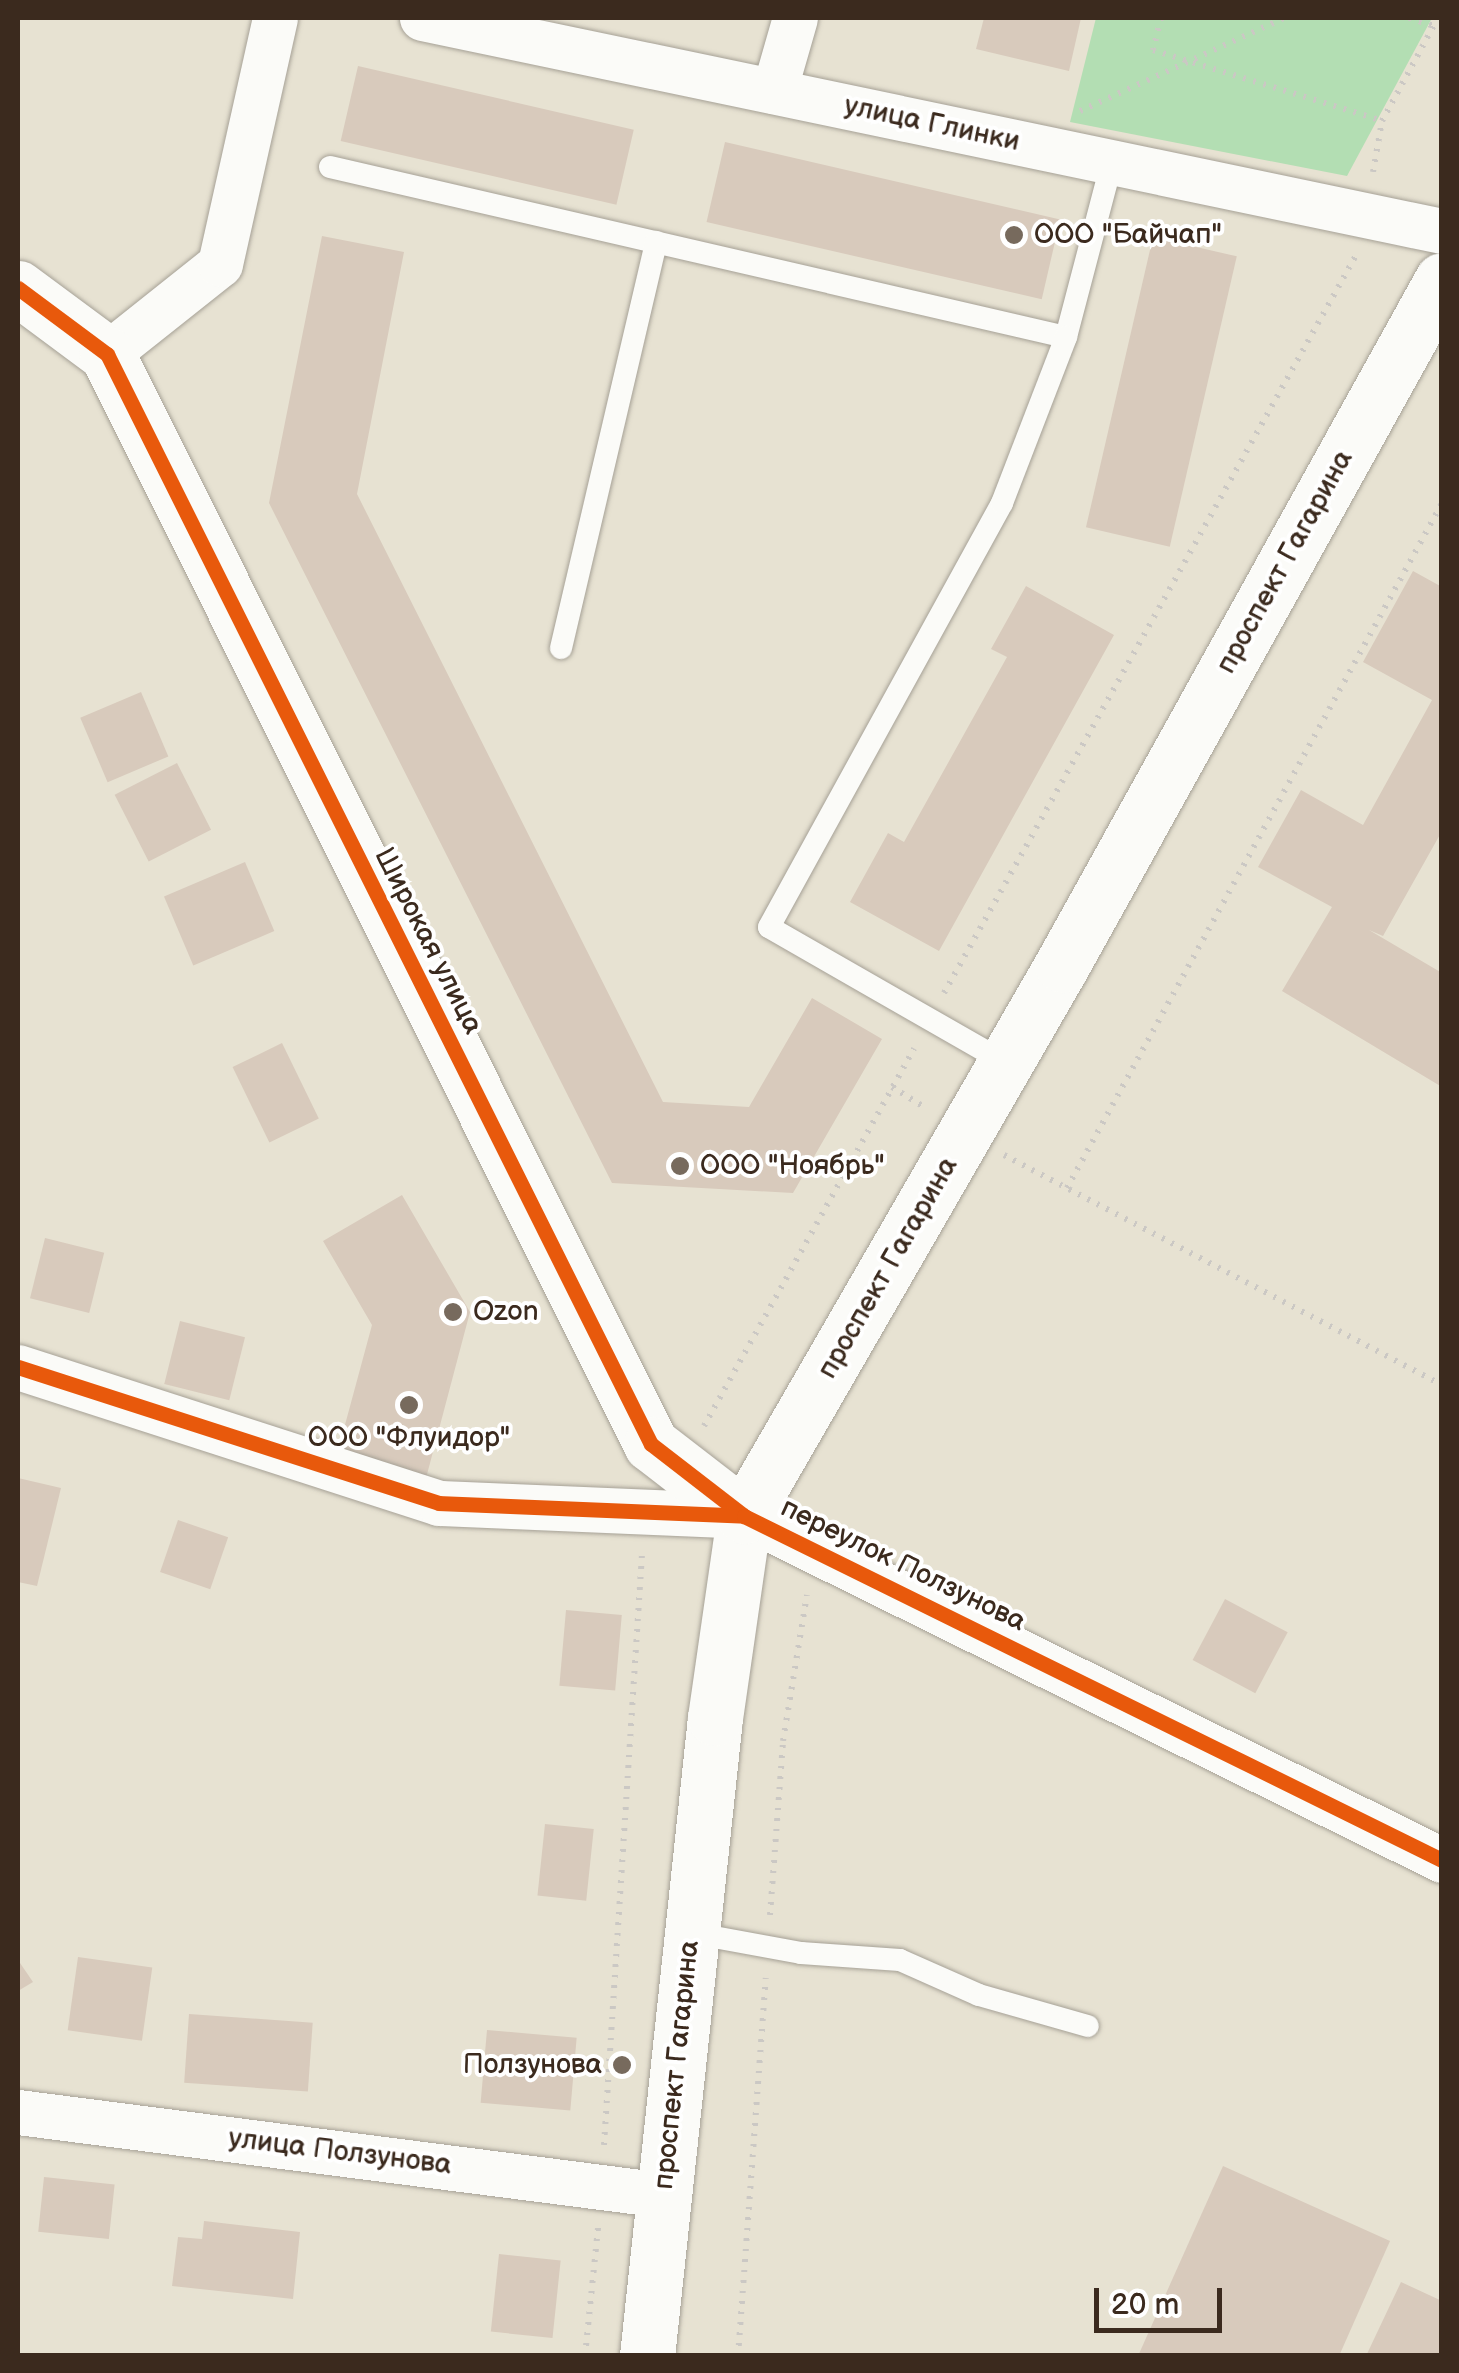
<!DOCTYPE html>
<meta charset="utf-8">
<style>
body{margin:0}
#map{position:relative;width:1459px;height:2373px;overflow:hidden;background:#e7e2d2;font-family:"Balsamiq Sans",sans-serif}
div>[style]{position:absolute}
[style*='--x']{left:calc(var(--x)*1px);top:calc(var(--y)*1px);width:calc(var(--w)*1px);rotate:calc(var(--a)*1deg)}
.green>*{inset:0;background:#b3deb3}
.building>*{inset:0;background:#d8cabc;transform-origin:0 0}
.path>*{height:6px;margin-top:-3px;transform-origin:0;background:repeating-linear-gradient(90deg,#cbc8c4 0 2.5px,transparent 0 10.5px)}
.roads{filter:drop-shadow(0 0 2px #a6a196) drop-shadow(0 0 2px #a6a196)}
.service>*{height:22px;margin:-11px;padding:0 11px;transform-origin:11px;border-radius:11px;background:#fbfbf8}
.minor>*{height:45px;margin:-22.5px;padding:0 22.5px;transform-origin:22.5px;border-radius:22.5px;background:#fbfbf8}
.tertiary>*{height:55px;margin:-27.5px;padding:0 27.5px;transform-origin:27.5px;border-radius:27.5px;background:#fbfbf8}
.secondary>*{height:55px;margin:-27.5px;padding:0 27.5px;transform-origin:27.5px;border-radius:27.5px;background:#fbfbf8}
.cycleway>*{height:15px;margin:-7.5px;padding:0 7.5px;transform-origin:7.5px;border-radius:7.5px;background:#e8590c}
.dots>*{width:28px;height:28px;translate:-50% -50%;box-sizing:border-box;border:5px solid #fff;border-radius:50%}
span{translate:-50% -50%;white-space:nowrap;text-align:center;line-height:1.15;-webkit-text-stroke:8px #fff;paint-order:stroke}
.street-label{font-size:28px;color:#3b2a1e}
.poi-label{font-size:28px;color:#3b2a1e}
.left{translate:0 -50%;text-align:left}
.right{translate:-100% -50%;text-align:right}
.frame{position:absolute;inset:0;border:20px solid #3b2a1e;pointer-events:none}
.scale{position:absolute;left:1094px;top:2288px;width:128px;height:45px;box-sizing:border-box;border:5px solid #3b2a1e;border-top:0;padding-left:12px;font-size:30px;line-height:35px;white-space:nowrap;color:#3b2a1e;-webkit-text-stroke:8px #fff;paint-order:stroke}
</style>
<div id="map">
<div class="green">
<i style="clip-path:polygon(1096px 18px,1432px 18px,1347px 176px,1070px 122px)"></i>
</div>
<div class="building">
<i style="clip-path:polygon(984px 18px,1081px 18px,1069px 71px,976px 49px)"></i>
<i style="left:358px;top:66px;width:283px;height:77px;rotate:13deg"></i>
<i style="left:725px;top:142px;width:344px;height:82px;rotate:13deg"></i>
<i style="clip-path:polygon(322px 236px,404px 252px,357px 494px,663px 1102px,749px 1107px,812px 998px,882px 1039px,793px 1193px,612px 1183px,269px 503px)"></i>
<i style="left:1153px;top:237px;width:86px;height:298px;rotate:13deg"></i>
<i style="clip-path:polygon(1413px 571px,1442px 587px,1442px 831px,1383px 936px,1369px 930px,1442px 973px,1442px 1087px,1282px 991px,1332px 907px,1258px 867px,1301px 790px,1363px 825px,1432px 700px,1363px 662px)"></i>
<i style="clip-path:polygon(1026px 586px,1114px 635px,939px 951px,850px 902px,888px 833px,904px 842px,1007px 657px,991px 649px)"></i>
<i style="left:141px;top:692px;width:70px;height:66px;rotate:67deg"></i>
<i style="left:177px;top:763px;width:75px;height:70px;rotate:63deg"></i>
<i style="left:245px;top:862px;width:75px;height:88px;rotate:67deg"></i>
<i style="left:282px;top:1043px;width:84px;height:55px;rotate:64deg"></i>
<i style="clip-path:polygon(402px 1195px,470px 1312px,425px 1482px,336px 1458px,372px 1325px,323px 1241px)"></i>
<i style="left:45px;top:1238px;width:61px;height:62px;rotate:14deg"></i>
<i style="left:180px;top:1321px;width:67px;height:65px;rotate:14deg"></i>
<i style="clip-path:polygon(18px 1478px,61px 1488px,37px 1586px,18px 1582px)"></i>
<i style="left:178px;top:1520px;width:53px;height:55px;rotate:19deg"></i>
<i style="left:1225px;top:1599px;width:71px;height:69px;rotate:28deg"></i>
<i style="left:566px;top:1610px;width:56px;height:76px;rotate:5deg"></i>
<i style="left:545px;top:1824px;width:49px;height:72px;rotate:6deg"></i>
<i style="left:78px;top:1957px;width:75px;height:74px;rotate:8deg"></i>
<i style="clip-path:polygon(18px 1960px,33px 1982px,18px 1991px)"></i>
<i style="left:189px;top:2014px;width:124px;height:69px;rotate:4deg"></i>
<i style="left:487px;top:2030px;width:90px;height:73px;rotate:5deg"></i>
<i style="clip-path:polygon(1223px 2166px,1390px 2241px,1339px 2356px,1138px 2356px)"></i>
<i style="left:44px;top:2177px;width:71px;height:55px;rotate:6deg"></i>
<i style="clip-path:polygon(204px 2221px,300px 2232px,293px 2299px,172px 2286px,178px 2237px,202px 2239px)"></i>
<i style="left:499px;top:2254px;width:62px;height:78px;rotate:6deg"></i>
<i style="clip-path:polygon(1401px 2282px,1442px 2301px,1442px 2356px,1366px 2356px)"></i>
</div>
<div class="path">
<i style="--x:1161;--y:18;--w:33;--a:104"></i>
<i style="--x:1153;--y:50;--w:240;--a:17.2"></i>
<i style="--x:1382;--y:121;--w:117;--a:-61.5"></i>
<i style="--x:1409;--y:18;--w:25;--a:18"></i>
<i style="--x:1080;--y:111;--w:224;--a:-24.5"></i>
<i style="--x:1373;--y:172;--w:52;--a:-80"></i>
<i style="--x:944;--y:993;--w:843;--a:-60.82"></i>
<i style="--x:892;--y:1087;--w:39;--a:32"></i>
<i style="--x:1004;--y:1155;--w:495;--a:27.7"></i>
<i style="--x:1067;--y:1188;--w:781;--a:-61.3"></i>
<i style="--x:704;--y:1426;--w:432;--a:-60.9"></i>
<i style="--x:770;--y:1915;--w:174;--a:-85.7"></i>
<i style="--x:783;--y:1741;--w:148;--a:-80.7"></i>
<i style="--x:604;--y:2145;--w:592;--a:-86.32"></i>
<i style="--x:585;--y:2356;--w:130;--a:-84.2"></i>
<i style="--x:738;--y:2356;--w:379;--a:-85.8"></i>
</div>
<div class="roads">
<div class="service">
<i style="--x:330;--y:167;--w:755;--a:13.01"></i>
<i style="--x:1066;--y:337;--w:181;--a:-75.3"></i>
<i style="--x:561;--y:648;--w:417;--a:-76.8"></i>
<i style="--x:1006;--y:1063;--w:273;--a:-150.2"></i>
<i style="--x:769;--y:927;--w:484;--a:-61.2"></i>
<i style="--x:1002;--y:503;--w:178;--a:-68.9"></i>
<i style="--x:692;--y:1933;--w:111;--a:10.4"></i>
<i style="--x:801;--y:1953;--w:99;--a:4"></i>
<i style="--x:900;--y:1960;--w:86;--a:23.9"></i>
<i style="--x:979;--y:1995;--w:113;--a:15.9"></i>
</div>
<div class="minor">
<i style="--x:422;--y:18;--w:1042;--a:11.8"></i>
<i style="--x:774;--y:91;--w:76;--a:-74"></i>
<i style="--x:107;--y:354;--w:144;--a:-38.5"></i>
<i style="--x:220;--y:264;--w:252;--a:-77.4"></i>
<i style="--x:18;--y:1367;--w:442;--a:17.9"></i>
<i style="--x:439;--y:1503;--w:305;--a:2.4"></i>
<i style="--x:744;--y:1516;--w:778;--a:26.24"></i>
<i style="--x:18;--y:2112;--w:650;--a:7.33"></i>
</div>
<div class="tertiary">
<i style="--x:18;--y:288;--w:111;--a:36.6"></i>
<i style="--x:107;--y:354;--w:1218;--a:63.48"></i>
<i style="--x:651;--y:1444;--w:118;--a:37.7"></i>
</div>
<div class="secondary">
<i style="--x:647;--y:2356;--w:642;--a:-83.92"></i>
<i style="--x:715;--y:1718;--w:204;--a:-81.8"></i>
<i style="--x:744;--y:1516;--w:636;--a:-60.01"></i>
<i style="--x:1062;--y:965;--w:783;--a:-60.98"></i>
</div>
</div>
<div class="cycleway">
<i style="--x:18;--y:288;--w:111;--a:36.6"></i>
<i style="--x:107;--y:354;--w:1218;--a:63.48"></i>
<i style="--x:651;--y:1444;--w:118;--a:37.7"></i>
<i style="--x:18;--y:1367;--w:442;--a:17.9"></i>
<i style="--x:439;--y:1503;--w:305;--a:2.4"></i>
<i style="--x:744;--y:1516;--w:778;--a:26.24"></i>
</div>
<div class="dots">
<i style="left:1014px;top:235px;background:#776a5d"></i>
<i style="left:680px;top:1166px;background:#776a5d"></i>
<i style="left:453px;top:1312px;background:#776a5d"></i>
<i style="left:409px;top:1405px;background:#776a5d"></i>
<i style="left:622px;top:2065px;background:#776a5d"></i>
</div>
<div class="street-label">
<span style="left:932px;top:124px;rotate:12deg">улица Глинки</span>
<span style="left:1285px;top:562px;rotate:-61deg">проспект Гагарина</span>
<span style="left:428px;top:941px;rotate:63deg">Широкая улица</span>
<span style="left:888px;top:1268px;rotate:-60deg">проспект Гагарина</span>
<span style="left:903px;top:1565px;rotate:26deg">переулок Ползунова</span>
<span style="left:677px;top:2065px;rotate:-84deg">проспект Гагарина</span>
<span style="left:340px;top:2152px;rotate:7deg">улица Ползунова</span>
</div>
<div class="poi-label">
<span class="left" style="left:1034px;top:235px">ООО "Байчап"</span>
<span class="left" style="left:700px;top:1166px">ООО "Ноябрь"</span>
<span class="left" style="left:473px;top:1312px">Ozon</span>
<span style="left:409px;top:1438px">ООО "Флуидор"</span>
<span class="right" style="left:602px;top:2065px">Ползунова</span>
</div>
<div class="frame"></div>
<div class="scale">20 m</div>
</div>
